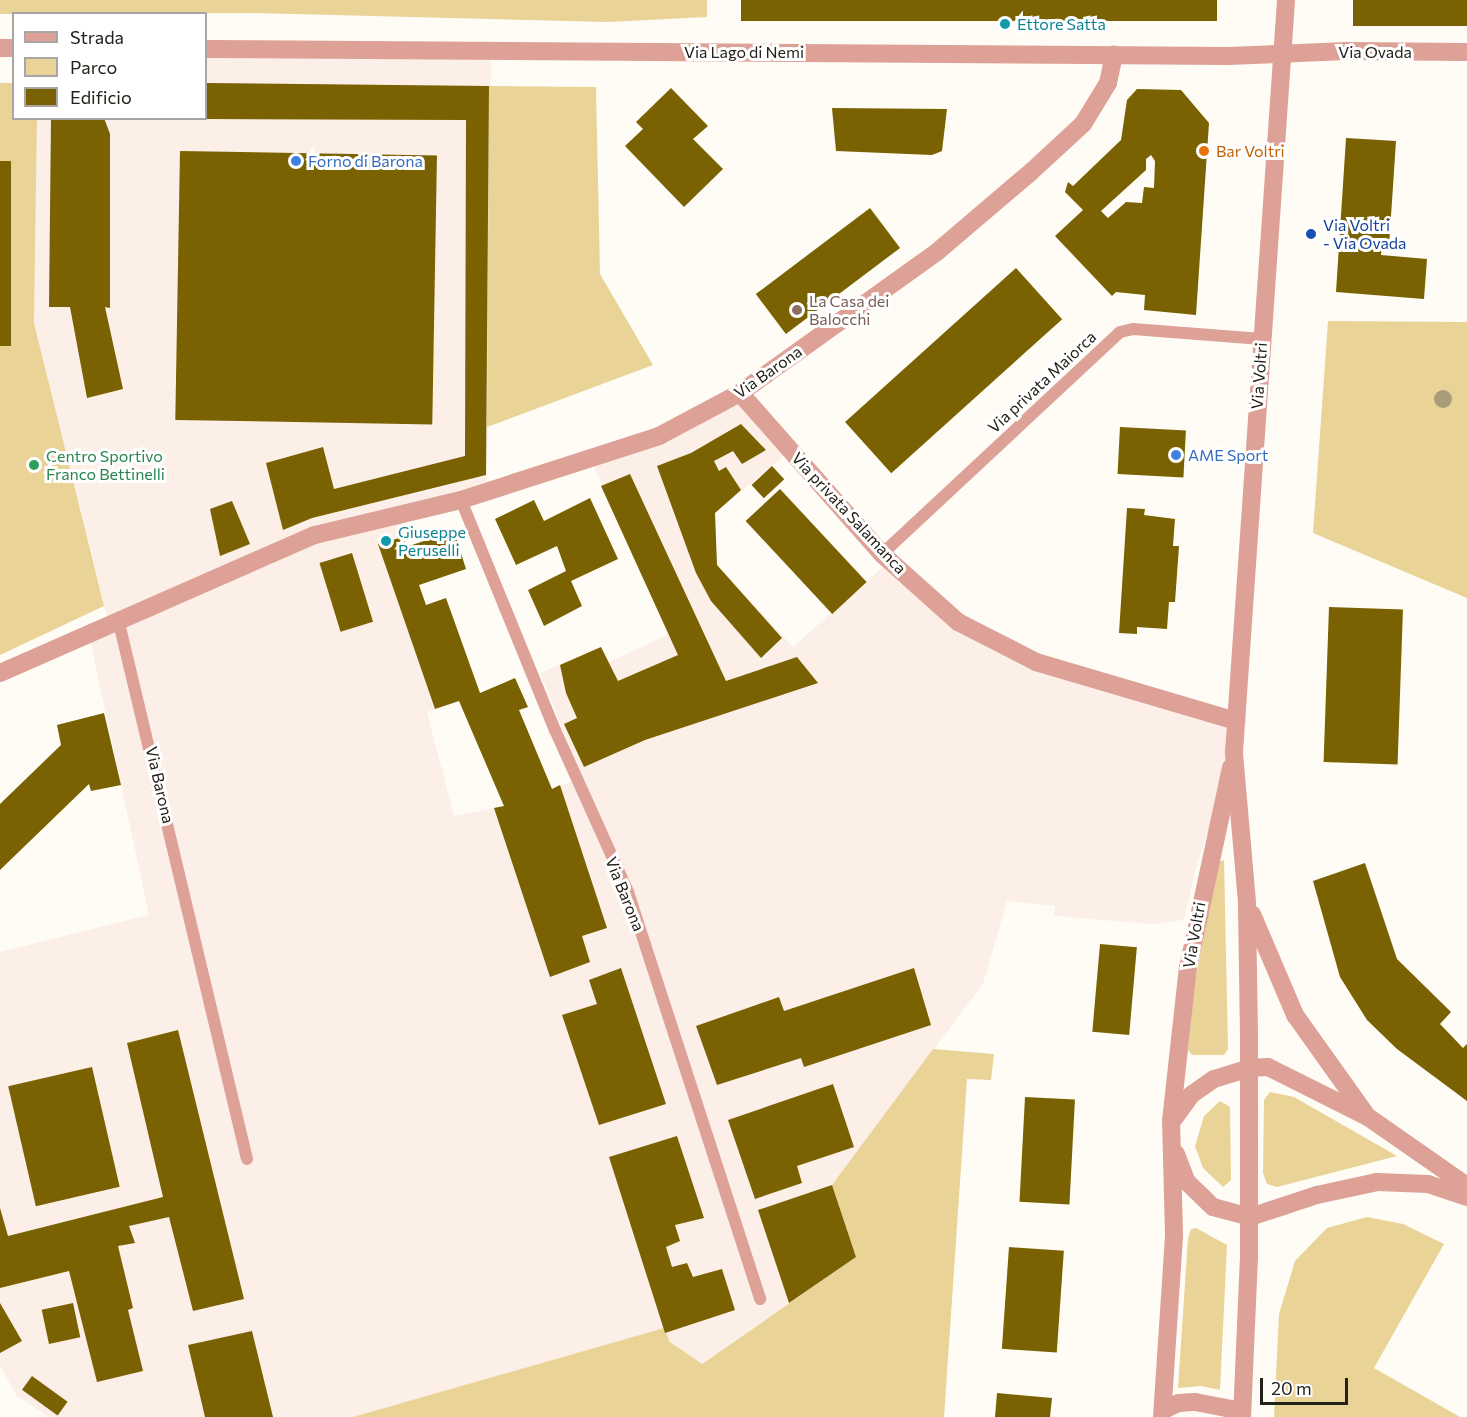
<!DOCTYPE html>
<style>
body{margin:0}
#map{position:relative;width:1467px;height:1417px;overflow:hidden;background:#fefcf5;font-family:Commissioner,sans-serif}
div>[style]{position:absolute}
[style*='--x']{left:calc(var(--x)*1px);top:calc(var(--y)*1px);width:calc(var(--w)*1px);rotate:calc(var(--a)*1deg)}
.industrial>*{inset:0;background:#fcefe7}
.green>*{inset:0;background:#e9d397}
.building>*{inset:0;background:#7a6101;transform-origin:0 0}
.service>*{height:12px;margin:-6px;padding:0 6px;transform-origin:6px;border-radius:6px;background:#dda197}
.minor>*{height:18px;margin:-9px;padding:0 9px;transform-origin:9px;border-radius:9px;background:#dda197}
.trees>*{width:18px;height:18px;margin:-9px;border-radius:50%;background:#a99d79}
.dots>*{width:16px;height:16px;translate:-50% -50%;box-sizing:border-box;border:3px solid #fff;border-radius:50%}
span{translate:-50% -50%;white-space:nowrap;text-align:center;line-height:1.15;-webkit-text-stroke:6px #fff;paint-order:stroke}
.culture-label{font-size:16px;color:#0d838f}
.left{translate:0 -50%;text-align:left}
.street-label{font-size:16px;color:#23211a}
.food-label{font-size:16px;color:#c56008}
.shop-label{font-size:16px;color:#366cbe}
.transit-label{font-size:16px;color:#164399}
.education-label{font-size:16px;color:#785e54}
.leisure-label{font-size:16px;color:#27864d}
.legend{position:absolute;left:12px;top:12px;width:195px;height:108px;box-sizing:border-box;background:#fff;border:2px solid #a7a6a3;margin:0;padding:8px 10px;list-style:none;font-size:18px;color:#23211a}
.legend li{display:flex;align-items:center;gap:12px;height:30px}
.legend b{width:30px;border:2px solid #a7a6a3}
.scale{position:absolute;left:1260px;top:1378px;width:88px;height:27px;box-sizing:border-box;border:3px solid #23211a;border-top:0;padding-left:8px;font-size:18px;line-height:21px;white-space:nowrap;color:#23211a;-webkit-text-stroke:4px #fff;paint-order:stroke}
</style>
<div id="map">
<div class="industrial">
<i style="clip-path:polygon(206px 55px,491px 57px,487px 489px,314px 533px,109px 625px,34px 323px,37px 119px,206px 118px)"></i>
<i style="clip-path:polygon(740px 400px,787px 453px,715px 513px,717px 565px,793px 647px,884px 566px,956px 628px,1226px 723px,1225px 780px,1195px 870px,1184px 920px,1152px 924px,1054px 916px,1055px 906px,1007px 901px,983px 984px,832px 1185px,856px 1257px,701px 1364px,670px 1342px,664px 1328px,353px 1417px,49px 1417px,16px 1395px,0 1365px,0 952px,149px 915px,90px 640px,316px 537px,401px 517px,406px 547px,459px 701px,427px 712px,454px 816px,504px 806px,552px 789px,582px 777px,540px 673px,601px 647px,609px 662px,669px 634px,592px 463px)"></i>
</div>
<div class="green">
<i style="clip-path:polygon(0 0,707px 0,707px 17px,607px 22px,251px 13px,0 14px)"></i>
<i style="clip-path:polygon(0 83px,13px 83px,14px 118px,37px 119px,34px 323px,104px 606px,0 655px)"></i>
<i style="clip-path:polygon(489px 86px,596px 87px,600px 274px,653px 365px,487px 427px)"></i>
<i style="clip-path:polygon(1328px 321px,1467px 322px,1467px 598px,1313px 533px)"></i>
<i style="clip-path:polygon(1224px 860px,1228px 1049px,1224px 1055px,1192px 1055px,1188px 1050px,1195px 981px,1219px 862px)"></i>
<i style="clip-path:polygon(933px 1049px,994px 1054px,991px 1080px,967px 1079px,944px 1417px,353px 1417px,664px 1328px,670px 1342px,702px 1364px,856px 1257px,832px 1185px)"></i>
<i style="clip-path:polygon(1270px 1092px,1294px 1097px,1397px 1156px,1277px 1187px,1267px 1184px,1263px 1173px,1264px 1100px)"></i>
<i style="clip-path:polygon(1220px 1101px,1230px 1107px,1231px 1180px,1223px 1187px,1203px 1168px,1195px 1146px,1204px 1116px)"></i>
<i style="clip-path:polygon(1367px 1217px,1403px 1224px,1444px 1244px,1374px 1368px,1460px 1417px,1274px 1417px,1279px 1314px,1295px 1261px,1327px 1228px)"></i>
<i style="clip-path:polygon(1196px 1228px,1227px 1245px,1220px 1390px,1201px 1386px,1178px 1388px,1188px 1238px,1191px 1229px)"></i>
</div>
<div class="building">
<i style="left:741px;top:0;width:476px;height:21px"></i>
<i style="left:1353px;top:0;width:114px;height:26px"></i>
<i style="clip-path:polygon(206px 83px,489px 86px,486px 475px,312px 518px,283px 530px,266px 463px,323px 447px,334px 489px,465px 456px,466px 120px,206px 119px)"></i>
<i style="clip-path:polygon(671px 88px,708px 126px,693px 139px,723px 169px,684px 207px,625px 146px,643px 129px,636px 122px)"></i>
<i style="clip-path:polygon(evenodd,1137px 89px,1181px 90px,1209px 123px,1196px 315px,1144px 310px,1145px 295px,1116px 292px,1112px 296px,1055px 236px,1083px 210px,1065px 192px,1068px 182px,1073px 186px,1121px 140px,1127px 100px,1137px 89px,1151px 155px,1155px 161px,1154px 188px,1144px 187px,1142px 203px,1126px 202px,1108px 218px,1101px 211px,1146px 170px,1146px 159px,1151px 155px)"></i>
<i style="clip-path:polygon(832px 108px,947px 109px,942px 151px,932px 155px,836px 151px)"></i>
<i style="clip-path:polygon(51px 118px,104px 118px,110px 134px,110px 308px,105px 307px,123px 389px,87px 398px,70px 307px,49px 307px)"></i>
<i style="clip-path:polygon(1346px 138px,1396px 141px,1389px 246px,1382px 246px,1381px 255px,1427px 259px,1424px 299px,1336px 292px)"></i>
<i style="left:180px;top:151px;width:257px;height:269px;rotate:1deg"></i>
<i style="left:0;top:161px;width:11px;height:185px"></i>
<i style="left:870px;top:208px;width:50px;height:143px;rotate:53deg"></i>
<i style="left:1016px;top:268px;width:69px;height:230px;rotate:48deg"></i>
<i style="clip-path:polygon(741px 424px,766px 450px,742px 464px,733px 451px,714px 461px,719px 471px,726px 467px,741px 490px,715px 513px,717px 565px,782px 638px,761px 658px,711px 601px,696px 573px,657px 466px,691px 453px)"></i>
<i style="left:1120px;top:427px;width:66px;height:47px;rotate:3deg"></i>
<i style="left:772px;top:466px;width:18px;height:28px;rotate:47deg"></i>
<i style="clip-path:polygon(630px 474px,726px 681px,797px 657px,818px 683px,645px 740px,584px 767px,564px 724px,577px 718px,566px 693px,560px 665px,601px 647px,618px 681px,678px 655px,601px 486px)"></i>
<i style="left:780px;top:489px;width:127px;height:47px;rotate:47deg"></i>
<i style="clip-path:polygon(590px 498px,618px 559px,571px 581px,582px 606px,544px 626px,528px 590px,566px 571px,557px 546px,516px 565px,495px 519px,534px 500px,544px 521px)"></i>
<i style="clip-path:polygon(232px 501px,250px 544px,220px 556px,210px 509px)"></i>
<i style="clip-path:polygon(1127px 508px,1145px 509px,1144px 515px,1175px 519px,1173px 546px,1179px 546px,1175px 602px,1169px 602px,1167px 629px,1137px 627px,1137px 634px,1119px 633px)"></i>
<i style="clip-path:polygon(454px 531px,466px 569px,419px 585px,426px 605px,446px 598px,480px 693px,515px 678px,528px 707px,519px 710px,552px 789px,560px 785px,607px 928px,582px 936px,590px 962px,550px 977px,494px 808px,504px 806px,459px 701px,435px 709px,378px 544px,403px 537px,406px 547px)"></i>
<i style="left:352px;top:553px;width:72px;height:34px;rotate:73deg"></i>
<i style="left:1329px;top:607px;width:74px;height:155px;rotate:2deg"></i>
<i style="clip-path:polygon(104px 713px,121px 785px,91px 791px,89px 784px,0 870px,0 804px,61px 745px,57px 725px)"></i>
<i style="clip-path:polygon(1365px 863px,1397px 959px,1451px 1012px,1440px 1024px,1463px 1048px,1467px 1044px,1467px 1101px,1397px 1049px,1367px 1020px,1340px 977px,1313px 881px)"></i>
<i style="left:1100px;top:944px;width:37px;height:88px;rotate:5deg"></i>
<i style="clip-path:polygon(621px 968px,666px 1104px,599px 1125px,562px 1015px,597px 1004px,589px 980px)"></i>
<i style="clip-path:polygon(914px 968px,931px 1025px,804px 1067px,801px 1058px,717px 1085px,696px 1026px,779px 997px,784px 1011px)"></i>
<i style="clip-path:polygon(178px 1030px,244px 1299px,193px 1311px,169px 1217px,129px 1226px,135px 1243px,118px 1246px,133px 1308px,128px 1310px,143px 1371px,97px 1382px,69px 1271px,0 1288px,0 1208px,8px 1236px,163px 1197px,127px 1043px)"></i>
<i style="left:92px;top:1067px;width:123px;height:86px;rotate:77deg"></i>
<i style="clip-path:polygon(833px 1084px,854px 1147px,797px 1166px,802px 1183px,755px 1199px,728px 1120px)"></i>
<i style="left:1025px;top:1097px;width:50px;height:105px;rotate:3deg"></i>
<i style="clip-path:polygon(677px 1136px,704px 1218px,675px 1225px,680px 1241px,666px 1247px,672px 1267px,687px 1263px,693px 1277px,722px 1269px,735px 1310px,665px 1333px,609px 1157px)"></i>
<i style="clip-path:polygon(832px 1185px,856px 1257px,789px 1303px,758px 1210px)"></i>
<i style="left:1009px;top:1247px;width:55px;height:102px;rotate:4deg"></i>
<i style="clip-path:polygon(0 1303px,22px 1341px,0 1353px)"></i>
<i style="left:73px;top:1303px;width:35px;height:32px;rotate:78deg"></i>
<i style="clip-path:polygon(252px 1331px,273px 1417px,205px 1417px,188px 1345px)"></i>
<i style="left:32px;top:1376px;width:44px;height:17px;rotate:36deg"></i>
<i style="clip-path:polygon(997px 1393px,1052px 1398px,1050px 1417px,995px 1417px)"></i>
</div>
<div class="service">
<i style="--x:461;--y:500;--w:248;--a:67.8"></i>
<i style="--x:555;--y:730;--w:178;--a:65.7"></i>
<i style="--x:628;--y:892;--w:428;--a:72"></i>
<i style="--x:882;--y:554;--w:325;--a:-43"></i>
<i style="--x:1120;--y:332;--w:13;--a:-13"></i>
<i style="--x:1133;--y:329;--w:129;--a:4.4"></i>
<i style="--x:119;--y:623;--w:551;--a:76.57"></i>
</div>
<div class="minor">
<i style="--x:0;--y:48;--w:14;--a:0"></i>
<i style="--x:206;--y:49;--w:1022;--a:0.39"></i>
<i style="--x:1228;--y:56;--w:118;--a:-2.4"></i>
<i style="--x:1346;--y:51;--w:121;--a:0.5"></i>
<i style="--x:740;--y:393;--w:215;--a:48.6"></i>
<i style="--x:882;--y:554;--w:102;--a:41.8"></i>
<i style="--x:958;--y:622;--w:88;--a:27.1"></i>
<i style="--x:1036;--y:662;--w:209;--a:16.4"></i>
<i style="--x:0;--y:673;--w:344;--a:-23.7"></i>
<i style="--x:315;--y:535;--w:150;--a:-13.5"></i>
<i style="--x:461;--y:500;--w:208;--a:-17.9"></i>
<i style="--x:659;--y:436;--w:92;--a:-28"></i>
<i style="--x:740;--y:393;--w:244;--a:-35.6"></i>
<i style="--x:938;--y:251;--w:123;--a:-40.4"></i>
<i style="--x:1032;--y:171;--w:69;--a:-42.7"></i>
<i style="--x:1083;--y:124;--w:48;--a:-58.6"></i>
<i style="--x:1108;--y:83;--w:29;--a:-78"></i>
<i style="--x:1252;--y:914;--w:110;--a:66.9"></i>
<i style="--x:1295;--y:1015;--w:120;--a:54.5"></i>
<i style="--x:1173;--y:1120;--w:31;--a:-54"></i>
<i style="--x:1191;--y:1095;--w:28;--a:-35"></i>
<i style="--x:1214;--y:1079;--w:37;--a:-17"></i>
<i style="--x:1249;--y:1068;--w:19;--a:-3"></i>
<i style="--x:1268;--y:1067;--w:112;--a:26.6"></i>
<i style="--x:1368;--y:1117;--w:121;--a:34.9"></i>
<i style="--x:1176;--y:1154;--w:30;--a:69"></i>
<i style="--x:1187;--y:1182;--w:36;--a:44"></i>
<i style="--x:1213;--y:1207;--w:38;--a:15"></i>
<i style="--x:1250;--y:1217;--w:71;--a:-18.2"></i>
<i style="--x:1317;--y:1195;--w:61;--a:-12.2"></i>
<i style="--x:1377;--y:1182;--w:51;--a:2.2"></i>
<i style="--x:1428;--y:1184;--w:41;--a:18.4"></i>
<i style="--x:1163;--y:1410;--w:17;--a:-24"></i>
<i style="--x:1179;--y:1403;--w:16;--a:-4"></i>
<i style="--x:1195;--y:1402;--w:48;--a:10.8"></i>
<i style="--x:1162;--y:1417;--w:183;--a:-86.2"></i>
<i style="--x:1174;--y:1234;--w:113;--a:-91.5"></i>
<i style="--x:1171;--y:1121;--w:154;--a:-83.7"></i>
<i style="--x:1188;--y:968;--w:205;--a:-77.9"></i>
<i style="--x:1242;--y:1417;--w:159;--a:-87.5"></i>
<i style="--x:1249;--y:1258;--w:223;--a:-90"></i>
<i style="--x:1249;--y:1035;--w:133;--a:-90.9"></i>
<i style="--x:1247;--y:902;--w:151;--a:-95"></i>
<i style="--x:1234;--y:752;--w:754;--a:-86.04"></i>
</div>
<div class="trees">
<i style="left:1443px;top:399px"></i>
</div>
<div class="dots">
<i style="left:1005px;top:24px;background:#0f9aa8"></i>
<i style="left:1204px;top:151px;background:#e8710a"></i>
<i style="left:296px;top:161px;background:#3f7fe0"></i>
<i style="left:1311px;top:234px;background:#1a4fb4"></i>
<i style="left:797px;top:310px;background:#8d6e63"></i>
<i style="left:1176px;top:455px;background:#3f7fe0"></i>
<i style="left:34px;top:465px;background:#2e9e5b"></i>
<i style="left:386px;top:541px;background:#0f9aa8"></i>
</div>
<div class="culture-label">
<span class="left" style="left:1017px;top:24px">Ettore Satta</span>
<span class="left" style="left:398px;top:541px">Giuseppe<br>Peruselli</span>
</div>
<div class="street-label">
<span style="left:744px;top:52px">Via Lago di Nemi</span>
<span style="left:1375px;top:52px">Via Ovada</span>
<span style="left:768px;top:372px;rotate:-35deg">Via Barona</span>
<span style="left:1259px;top:376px;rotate:-86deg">Via Voltri</span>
<span style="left:1042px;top:382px;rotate:-43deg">Via privata Maiorca</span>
<span style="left:849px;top:513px;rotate:47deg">Via privata Salamanca</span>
<span style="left:160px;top:785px;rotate:77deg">Via Barona</span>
<span style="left:625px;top:894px;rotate:68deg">Via Barona</span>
<span style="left:1194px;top:935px;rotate:-80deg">Via Voltri</span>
</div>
<div class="food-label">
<span class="left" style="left:1216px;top:151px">Bar Voltri</span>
</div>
<div class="shop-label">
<span class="left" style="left:308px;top:161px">Forno di Barona</span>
<span class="left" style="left:1188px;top:455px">AME Sport</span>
</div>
<div class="transit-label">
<span class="left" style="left:1323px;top:234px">Via Voltri<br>- Via Ovada</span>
</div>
<div class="education-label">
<span class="left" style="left:809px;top:310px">La Casa dei<br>Balocchi</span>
</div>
<div class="leisure-label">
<span class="left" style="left:46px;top:465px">Centro Sportivo<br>Franco Bettinelli</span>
</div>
<ul class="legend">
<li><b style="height:8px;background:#dda197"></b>Strada</li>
<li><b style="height:16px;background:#e9d397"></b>Parco</li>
<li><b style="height:16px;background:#7a6101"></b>Edificio</li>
</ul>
<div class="scale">20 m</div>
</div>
